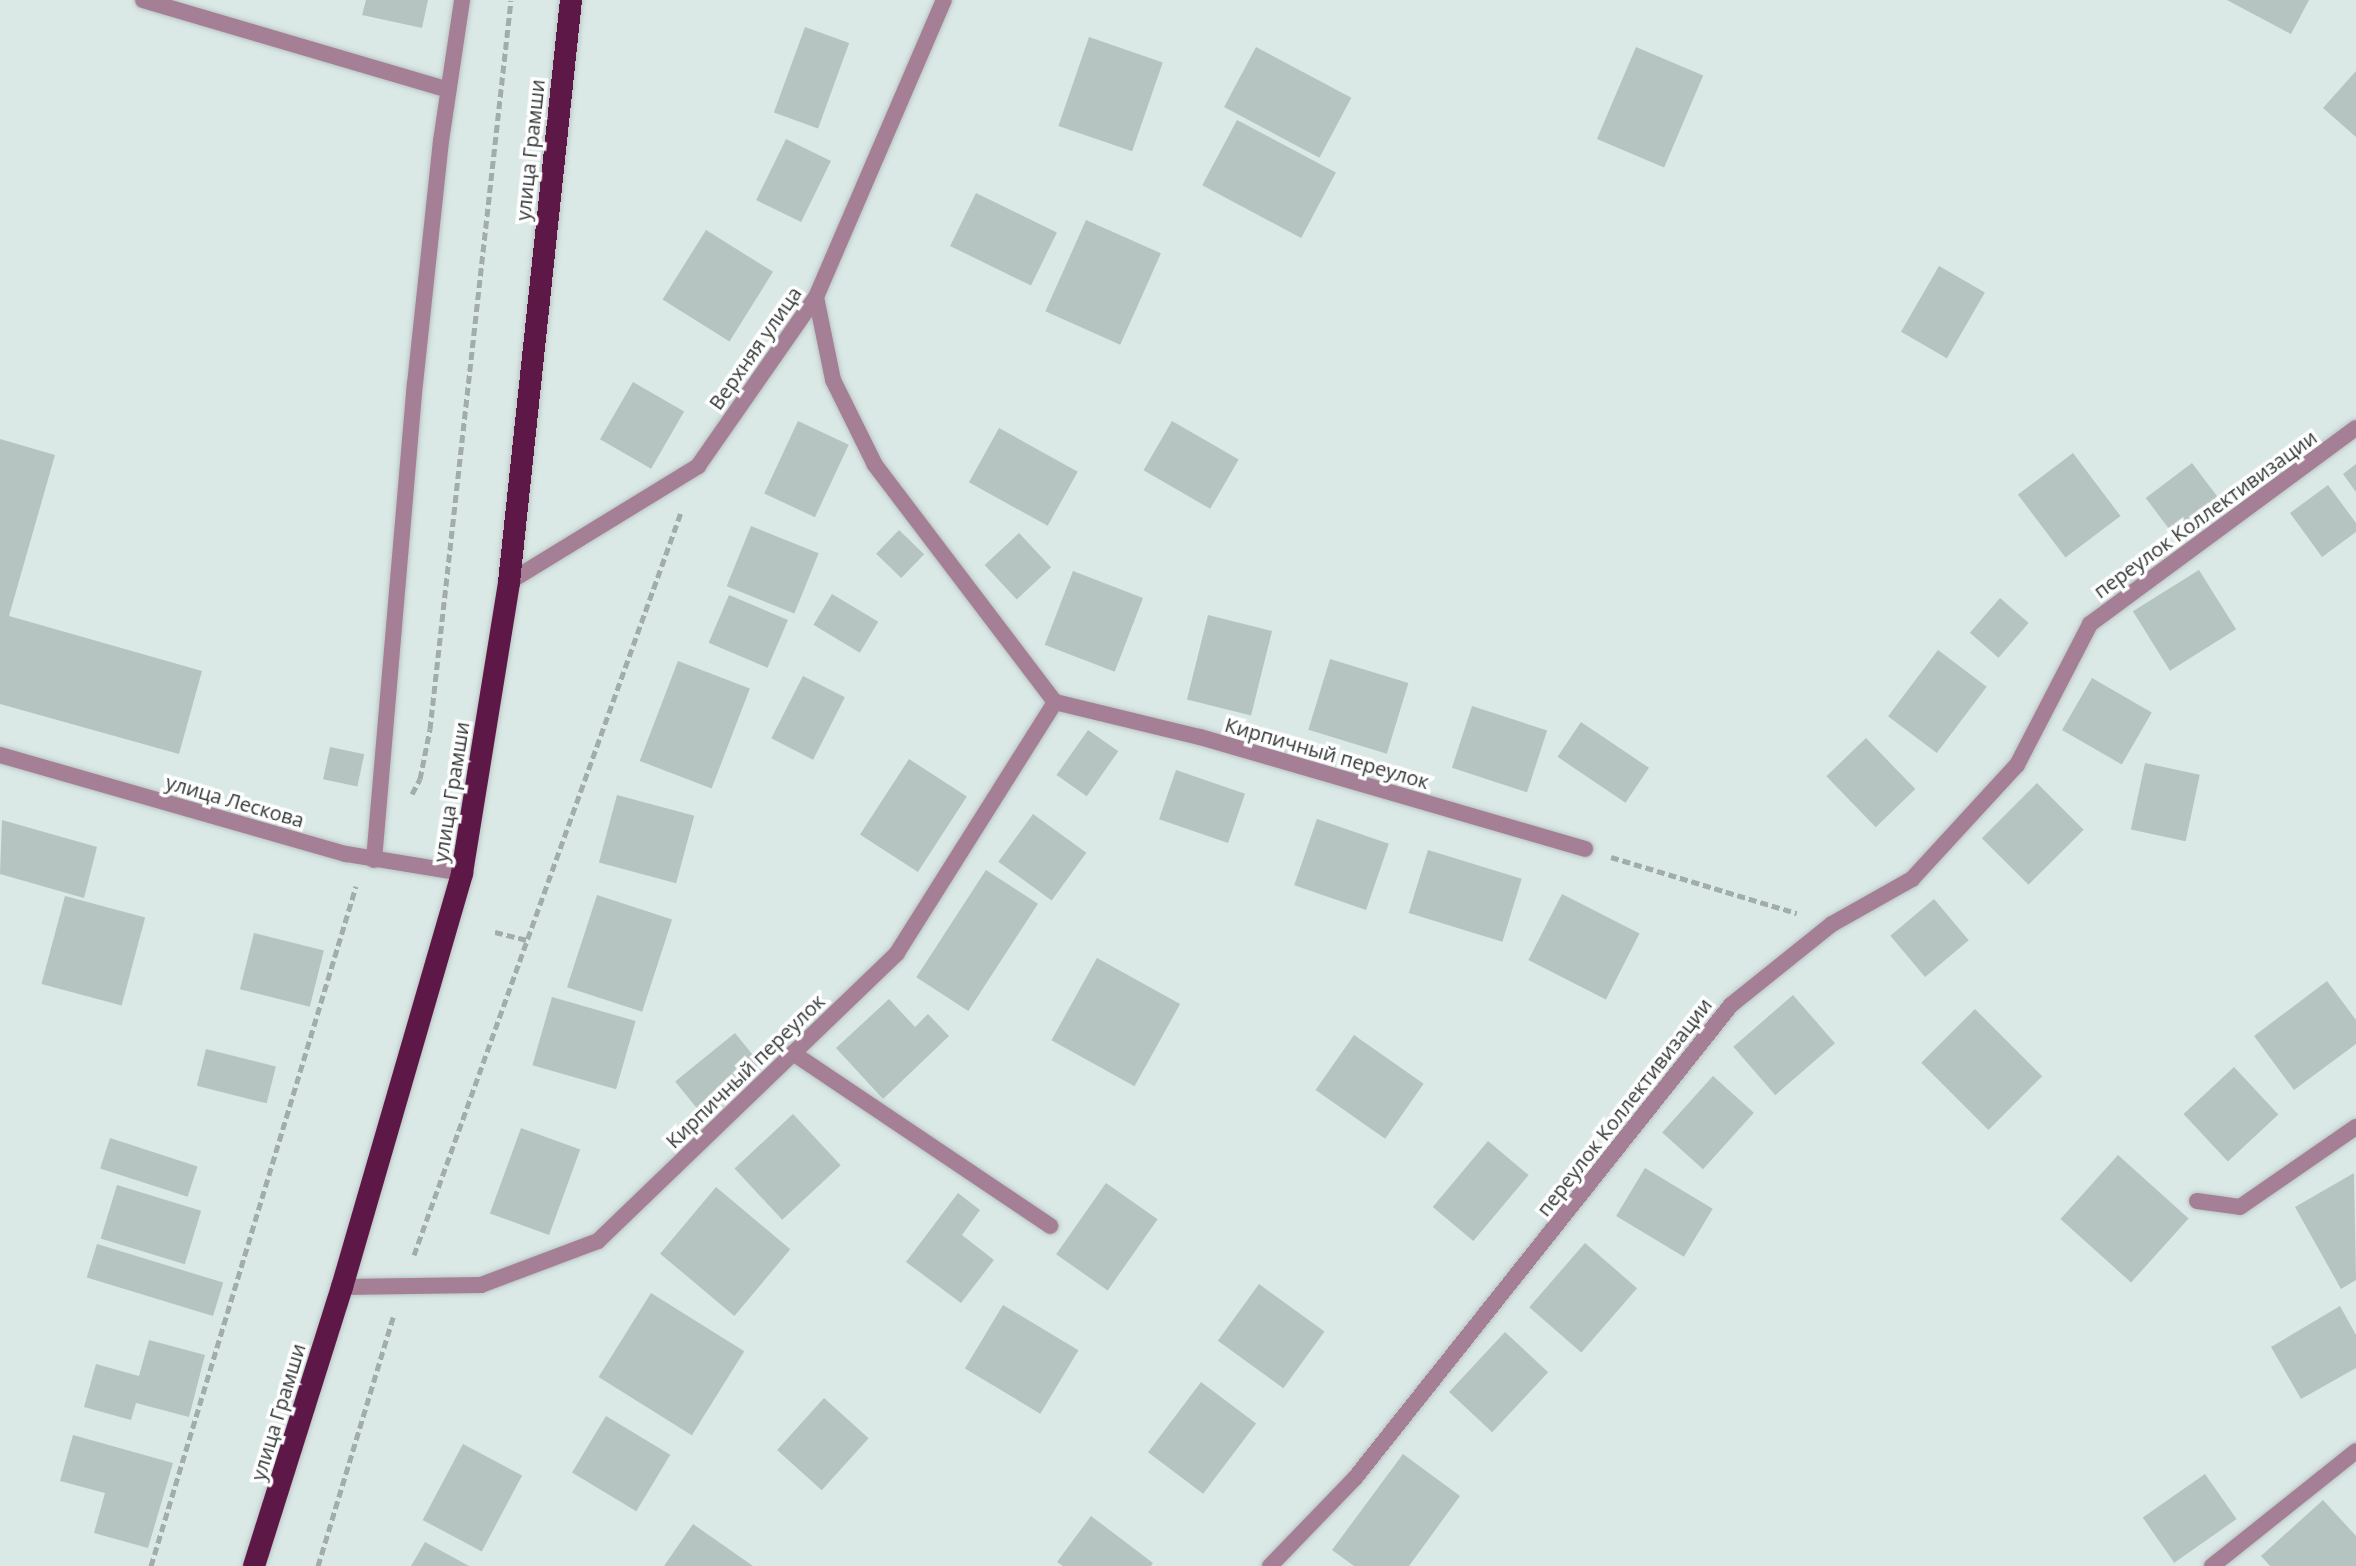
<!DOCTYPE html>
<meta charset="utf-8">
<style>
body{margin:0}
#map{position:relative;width:2356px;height:1566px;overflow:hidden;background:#dae8e6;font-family:"Open Sans",sans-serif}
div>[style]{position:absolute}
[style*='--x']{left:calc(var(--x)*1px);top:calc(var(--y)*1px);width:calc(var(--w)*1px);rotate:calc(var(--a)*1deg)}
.building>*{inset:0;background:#b6c4c1;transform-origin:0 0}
.path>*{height:5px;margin-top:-2.5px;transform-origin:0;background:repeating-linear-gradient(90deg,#a1acab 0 8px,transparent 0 12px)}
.roads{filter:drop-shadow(0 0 2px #b9c5c3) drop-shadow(0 0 2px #b9c5c3)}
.service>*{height:16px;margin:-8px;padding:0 8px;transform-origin:8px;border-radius:8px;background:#a57f95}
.minor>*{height:16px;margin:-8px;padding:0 8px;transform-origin:8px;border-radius:8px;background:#a57f95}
.trunk>*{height:22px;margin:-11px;padding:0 11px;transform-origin:11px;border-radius:11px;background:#5e1848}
span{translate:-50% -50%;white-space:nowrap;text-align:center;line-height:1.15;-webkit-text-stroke:7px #fff;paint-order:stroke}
.street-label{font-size:20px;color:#343938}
</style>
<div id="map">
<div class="building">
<i style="clip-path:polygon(366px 0,428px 0,422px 28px,362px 15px)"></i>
<i style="clip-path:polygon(2227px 0,2309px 0,2291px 34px)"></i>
<i style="left:805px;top:27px;width:47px;height:91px;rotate:20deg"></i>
<i style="left:1089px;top:37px;width:78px;height:94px;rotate:19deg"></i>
<i style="left:1256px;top:47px;width:108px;height:68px;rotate:28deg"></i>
<i style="left:1636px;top:47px;width:73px;height:100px;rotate:23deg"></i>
<i style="clip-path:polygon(2356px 71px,2356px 137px,2323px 108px)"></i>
<i style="left:1237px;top:120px;width:112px;height:74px;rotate:28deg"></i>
<i style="left:786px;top:139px;width:50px;height:68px;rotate:26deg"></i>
<i style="left:976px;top:193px;width:90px;height:59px;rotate:26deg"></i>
<i style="left:1086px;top:220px;width:82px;height:100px;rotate:24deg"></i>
<i style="left:706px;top:230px;width:79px;height:82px;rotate:32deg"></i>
<i style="left:1939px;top:266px;width:53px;height:76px;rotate:30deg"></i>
<i style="left:633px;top:382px;width:59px;height:66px;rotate:30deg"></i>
<i style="left:798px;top:421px;width:56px;height:80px;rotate:25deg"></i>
<i style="left:1172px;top:421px;width:77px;height:57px;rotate:30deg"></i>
<i style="left:999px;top:428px;width:90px;height:62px;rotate:29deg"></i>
<i style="clip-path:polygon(0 439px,55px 455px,9px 616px,202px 671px,179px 754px,0 704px)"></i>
<i style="left:2073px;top:453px;width:79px;height:69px;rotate:53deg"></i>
<i style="left:2192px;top:463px;width:48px;height:58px;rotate:53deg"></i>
<i style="clip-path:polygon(2356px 464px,2356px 492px,2343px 474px)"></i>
<i style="clip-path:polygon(2328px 485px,2356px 523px,2356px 532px,2322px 557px,2290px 513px)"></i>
<i style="left:751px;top:526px;width:73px;height:65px;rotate:22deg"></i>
<i style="left:899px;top:530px;width:35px;height:33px;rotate:44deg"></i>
<i style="left:1019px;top:533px;width:47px;height:47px;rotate:47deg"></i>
<i style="left:2199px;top:570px;width:70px;height:78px;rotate:58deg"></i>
<i style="left:1073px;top:571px;width:75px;height:79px;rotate:21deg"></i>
<i style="left:832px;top:594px;width:54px;height:36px;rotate:31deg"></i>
<i style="left:729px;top:595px;width:64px;height:52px;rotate:23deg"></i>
<i style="left:2000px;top:598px;width:38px;height:46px;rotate:41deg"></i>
<i style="left:1208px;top:615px;width:66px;height:87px;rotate:14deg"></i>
<i style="left:1938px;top:650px;width:61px;height:83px;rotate:37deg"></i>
<i style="left:1330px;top:659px;width:82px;height:74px;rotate:17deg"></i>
<i style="left:678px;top:661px;width:77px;height:107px;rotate:21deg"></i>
<i style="left:803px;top:676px;width:47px;height:70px;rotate:27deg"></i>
<i style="left:2092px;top:678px;width:69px;height:60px;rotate:30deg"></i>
<i style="left:1472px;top:706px;width:79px;height:65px;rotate:18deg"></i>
<i style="left:1581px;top:722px;width:82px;height:42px;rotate:34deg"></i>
<i style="left:1088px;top:730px;width:37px;height:55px;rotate:35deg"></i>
<i style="left:1866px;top:738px;width:71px;height:55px;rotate:46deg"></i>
<i style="left:330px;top:747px;width:35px;height:33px;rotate:12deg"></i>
<i style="left:909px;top:759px;width:69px;height:90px;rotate:33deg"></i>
<i style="left:2145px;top:763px;width:56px;height:68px;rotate:12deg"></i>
<i style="left:1176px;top:770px;width:73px;height:52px;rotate:19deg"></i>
<i style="left:2037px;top:783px;width:66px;height:78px;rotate:45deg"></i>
<i style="left:617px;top:795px;width:80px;height:70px;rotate:15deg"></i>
<i style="left:1033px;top:814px;width:66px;height:59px;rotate:36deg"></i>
<i style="left:1317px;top:819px;width:76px;height:70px;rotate:19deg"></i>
<i style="clip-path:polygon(2px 820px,97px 847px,84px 898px,0 874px)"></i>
<i style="left:1428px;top:850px;width:98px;height:66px;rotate:17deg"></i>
<i style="left:986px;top:870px;width:62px;height:128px;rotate:33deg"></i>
<i style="left:1562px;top:894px;width:87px;height:74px;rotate:27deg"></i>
<i style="left:597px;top:895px;width:79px;height:97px;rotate:18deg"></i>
<i style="left:65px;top:896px;width:83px;height:91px;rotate:15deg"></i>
<i style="left:1934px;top:899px;width:54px;height:57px;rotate:50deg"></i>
<i style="left:254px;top:933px;width:72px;height:58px;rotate:14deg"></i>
<i style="left:1097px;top:958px;width:95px;height:94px;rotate:29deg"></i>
<i style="clip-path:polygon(2327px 981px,2356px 1020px,2356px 1044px,2294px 1090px,2254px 1036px)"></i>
<i style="left:1793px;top:995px;width:64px;height:79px;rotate:49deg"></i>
<i style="left:552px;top:997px;width:87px;height:71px;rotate:16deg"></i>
<i style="clip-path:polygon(889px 999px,915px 1027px,928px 1014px,949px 1036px,883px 1099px,836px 1048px)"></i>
<i style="left:1975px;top:1009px;width:95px;height:76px;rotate:45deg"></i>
<i style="left:735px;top:1033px;width:40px;height:77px;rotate:51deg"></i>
<i style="left:1354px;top:1035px;width:85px;height:67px;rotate:35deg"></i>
<i style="left:206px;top:1049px;width:72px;height:38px;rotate:14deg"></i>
<i style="left:2234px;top:1067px;width:65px;height:69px;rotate:47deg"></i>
<i style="left:1713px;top:1076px;width:55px;height:76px;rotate:42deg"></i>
<i style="left:793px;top:1114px;width:70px;height:80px;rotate:47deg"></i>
<i style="left:521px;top:1128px;width:63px;height:91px;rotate:20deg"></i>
<i style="left:110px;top:1138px;width:92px;height:32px;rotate:18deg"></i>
<i style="left:1488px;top:1141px;width:53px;height:86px;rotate:40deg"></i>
<i style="left:2118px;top:1155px;width:95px;height:86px;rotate:42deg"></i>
<i style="left:1645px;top:1168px;width:79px;height:56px;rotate:31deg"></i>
<i style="clip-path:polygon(2354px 1173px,2356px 1280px,2341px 1289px,2295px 1207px)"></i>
<i style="left:1106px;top:1183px;width:63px;height:87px;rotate:35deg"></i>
<i style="left:117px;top:1185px;width:88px;height:56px;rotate:17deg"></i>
<i style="left:716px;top:1187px;width:97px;height:87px;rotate:40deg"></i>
<i style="clip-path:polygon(958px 1193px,980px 1210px,962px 1235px,994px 1260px,961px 1303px,906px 1262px)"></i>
<i style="left:1585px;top:1243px;width:69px;height:85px;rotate:41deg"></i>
<i style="left:97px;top:1244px;width:132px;height:35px;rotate:17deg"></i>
<i style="left:1259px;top:1284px;width:81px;height:70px;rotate:36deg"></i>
<i style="left:651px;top:1293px;width:110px;height:99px;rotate:32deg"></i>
<i style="left:1003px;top:1305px;width:88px;height:74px;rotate:31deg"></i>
<i style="clip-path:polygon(2340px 1306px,2356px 1335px,2356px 1368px,2301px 1399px,2271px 1347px)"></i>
<i style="left:1505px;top:1332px;width:59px;height:82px;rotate:43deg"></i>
<i style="clip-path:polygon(149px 1340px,205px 1355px,189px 1417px,136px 1403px,131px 1420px,84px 1407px,96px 1364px,139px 1376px)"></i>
<i style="left:1201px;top:1382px;width:69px;height:88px;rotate:37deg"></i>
<i style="left:824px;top:1398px;width:60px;height:70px;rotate:42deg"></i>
<i style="left:606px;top:1416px;width:75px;height:66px;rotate:31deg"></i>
<i style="clip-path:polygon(73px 1435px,173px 1463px,148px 1548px,94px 1533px,105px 1493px,60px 1481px)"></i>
<i style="left:463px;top:1444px;width:67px;height:86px;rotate:28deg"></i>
<i style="clip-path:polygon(1403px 1454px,1460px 1496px,1409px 1566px,1354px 1566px,1332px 1550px)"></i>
<i style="left:2205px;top:1474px;width:55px;height:76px;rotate:55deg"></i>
<i style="clip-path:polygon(2323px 1500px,2356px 1536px,2356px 1566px,2270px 1566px,2261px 1556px)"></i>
<i style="clip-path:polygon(1091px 1516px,1153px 1563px,1151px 1566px,1063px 1566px,1057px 1562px)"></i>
<i style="clip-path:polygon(693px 1524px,753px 1566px,664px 1566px)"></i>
<i style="clip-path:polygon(425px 1542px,469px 1566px,411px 1566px)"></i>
</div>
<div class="path">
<i style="--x:412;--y:794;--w:17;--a:-62"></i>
<i style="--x:420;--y:779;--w:51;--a:-78.7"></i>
<i style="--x:430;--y:729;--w:733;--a:-83.66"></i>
<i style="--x:1611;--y:857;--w:194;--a:16.8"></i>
<i style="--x:495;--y:932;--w:33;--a:14"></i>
<i style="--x:414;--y:1255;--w:790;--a:-70.23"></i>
<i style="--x:151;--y:1566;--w:710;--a:-73.22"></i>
<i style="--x:318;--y:1566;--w:263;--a:-73.2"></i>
</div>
<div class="roads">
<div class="service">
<i style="--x:374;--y:860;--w:478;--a:-85.1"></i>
<i style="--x:415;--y:384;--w:244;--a:-83.9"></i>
<i style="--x:441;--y:141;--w:143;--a:-81.5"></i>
<i style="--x:793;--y:1053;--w:310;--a:33.9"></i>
<i style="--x:2197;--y:1201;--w:43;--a:7.9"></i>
<i style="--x:2240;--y:1207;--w:141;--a:-34.6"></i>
</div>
<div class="minor">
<i style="--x:143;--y:0;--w:318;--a:16.4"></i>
<i style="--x:816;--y:297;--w:85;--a:78.4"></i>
<i style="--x:833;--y:380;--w:95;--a:63.7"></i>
<i style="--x:875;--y:465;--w:298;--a:52.8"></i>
<i style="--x:1055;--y:702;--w:149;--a:13.6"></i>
<i style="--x:1200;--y:737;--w:401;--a:16.2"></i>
<i style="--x:509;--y:582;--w:222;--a:-31.5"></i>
<i style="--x:698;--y:466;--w:206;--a:-55.1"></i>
<i style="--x:816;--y:297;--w:323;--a:-66.7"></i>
<i style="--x:0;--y:755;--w:360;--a:16"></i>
<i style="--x:346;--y:854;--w:118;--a:9.3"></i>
<i style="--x:342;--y:1287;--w:139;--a:-0.8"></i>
<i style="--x:481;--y:1285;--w:125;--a:-20.6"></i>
<i style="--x:598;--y:1241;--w:415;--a:-43.9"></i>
<i style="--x:897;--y:953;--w:297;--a:-57.8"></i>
<i style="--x:1270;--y:1566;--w:122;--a:-46"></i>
<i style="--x:1355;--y:1478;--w:604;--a:-51.52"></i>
<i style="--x:1731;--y:1005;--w:129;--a:-38.7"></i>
<i style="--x:1832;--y:924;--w:92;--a:-29.4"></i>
<i style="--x:1912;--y:879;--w:155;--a:-47.4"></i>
<i style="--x:2017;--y:765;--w:159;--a:-62.6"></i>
<i style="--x:2090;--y:624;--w:330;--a:-36.4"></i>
<i style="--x:2212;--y:1566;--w:184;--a:-38.6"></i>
</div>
<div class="trunk">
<i style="--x:254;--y:1566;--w:293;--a:-72.5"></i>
<i style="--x:342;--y:1287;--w:431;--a:-73.8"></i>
<i style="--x:462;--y:873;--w:295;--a:-80.8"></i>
<i style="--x:509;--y:582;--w:585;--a:-83.92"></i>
</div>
</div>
<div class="street-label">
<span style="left:530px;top:150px;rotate:-84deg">улица Грамши</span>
<span style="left:755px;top:348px;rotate:-55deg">Верхняя улица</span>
<span style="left:2205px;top:514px;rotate:-36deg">переулок Коллективизации</span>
<span style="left:1327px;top:753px;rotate:16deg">Кирпичный переулок</span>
<span style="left:451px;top:792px;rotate:-81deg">улица Грамши</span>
<span style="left:235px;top:801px;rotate:16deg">улица Лескова</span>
<span style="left:745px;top:1071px;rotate:-44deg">Кирпичный переулок</span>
<span style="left:1624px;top:1107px;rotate:-52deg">переулок Коллективизации</span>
<span style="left:278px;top:1412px;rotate:-73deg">улица Грамши</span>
</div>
</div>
